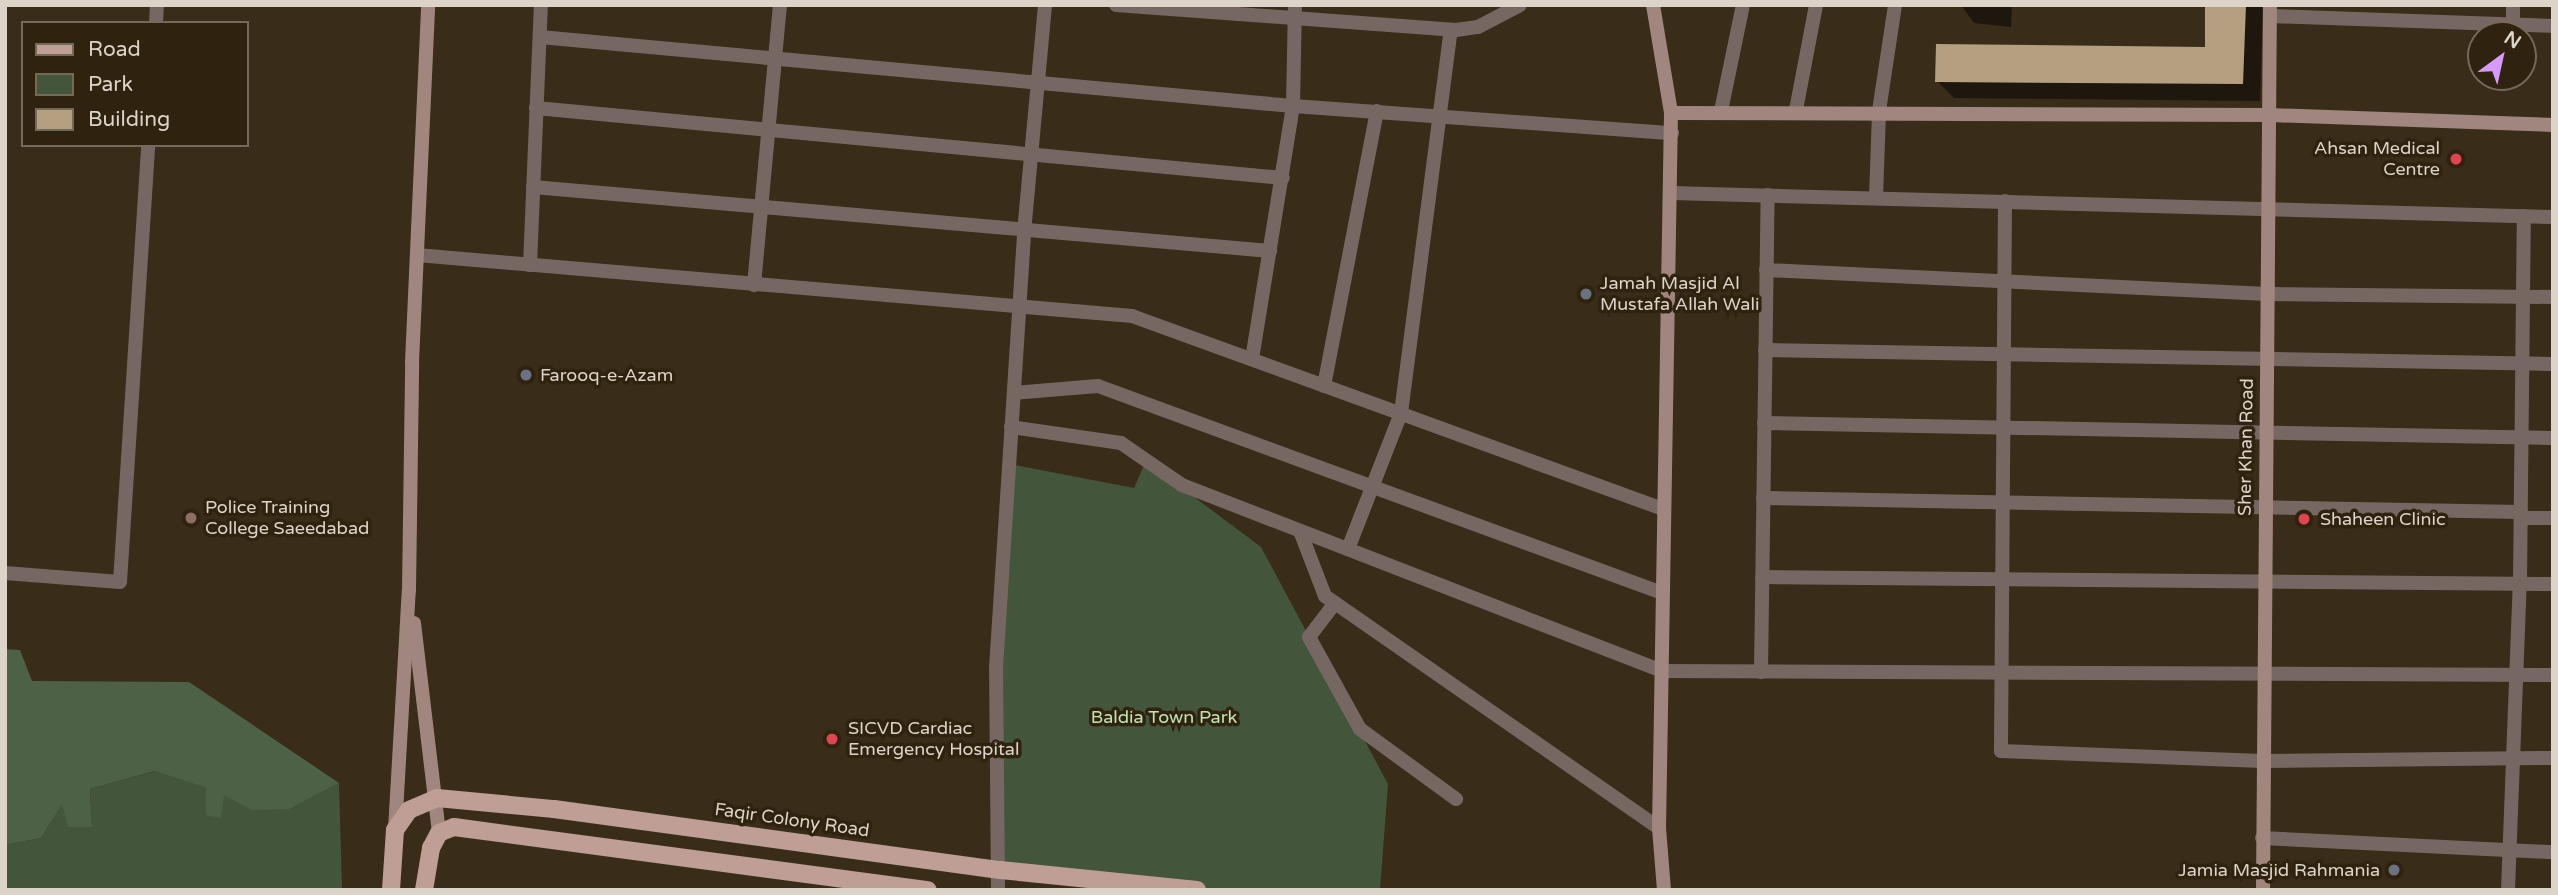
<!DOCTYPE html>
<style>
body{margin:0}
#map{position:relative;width:2558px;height:895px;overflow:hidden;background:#392c19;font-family:"Varela Round",sans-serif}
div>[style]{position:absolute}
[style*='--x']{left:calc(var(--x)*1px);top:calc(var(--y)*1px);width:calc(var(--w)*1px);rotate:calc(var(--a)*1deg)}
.green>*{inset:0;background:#43563c}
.forest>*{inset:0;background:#4d6146}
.shadow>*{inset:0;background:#0007}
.building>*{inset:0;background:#b49f81}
.street>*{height:14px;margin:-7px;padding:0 7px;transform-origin:7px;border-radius:7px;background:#776762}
.secondary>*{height:14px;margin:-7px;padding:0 7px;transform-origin:7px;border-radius:7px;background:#a0867f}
.primary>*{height:18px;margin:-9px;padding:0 9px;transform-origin:9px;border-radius:9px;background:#bf9e95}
.dots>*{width:19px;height:19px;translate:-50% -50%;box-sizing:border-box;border:4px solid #2f230f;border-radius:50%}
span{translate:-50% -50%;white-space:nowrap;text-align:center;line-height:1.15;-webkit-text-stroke:7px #2f230f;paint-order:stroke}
.poi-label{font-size:18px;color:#dcd4c8}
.right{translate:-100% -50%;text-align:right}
.left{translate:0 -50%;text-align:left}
.street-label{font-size:18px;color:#dcd4c8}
.park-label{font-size:18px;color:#bfe4b2}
.frame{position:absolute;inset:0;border:7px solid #dcd4c8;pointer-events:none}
.legend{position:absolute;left:21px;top:21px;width:228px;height:126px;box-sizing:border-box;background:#2f230f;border:2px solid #746a59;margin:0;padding:9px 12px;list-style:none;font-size:21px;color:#dcd4c8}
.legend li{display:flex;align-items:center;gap:14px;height:35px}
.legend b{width:35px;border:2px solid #746a59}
.north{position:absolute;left:2467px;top:21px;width:70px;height:70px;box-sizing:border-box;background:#2f230f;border:2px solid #746a59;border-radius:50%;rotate:33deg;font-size:19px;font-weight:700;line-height:28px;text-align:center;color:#dcd4c8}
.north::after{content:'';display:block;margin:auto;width:24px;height:32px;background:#d89af8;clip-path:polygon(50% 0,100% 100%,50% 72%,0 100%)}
</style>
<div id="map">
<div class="green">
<i style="clip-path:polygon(1146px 461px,1261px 547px,1388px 784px,1380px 890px,1197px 890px,1000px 870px,996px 668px,1009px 464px,1134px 488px)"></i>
<i style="clip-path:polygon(156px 771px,206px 788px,221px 818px,223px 794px,290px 809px,339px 783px,342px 890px,5px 890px,5px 845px,41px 838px,62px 803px,92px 827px,90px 789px)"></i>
</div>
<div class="forest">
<i style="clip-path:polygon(5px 649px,20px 650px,32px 681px,189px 682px,339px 783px,290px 809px,252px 810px,224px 795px,221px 818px,206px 815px,206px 788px,155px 771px,90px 789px,92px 827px,68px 827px,62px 804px,41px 838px,5px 845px)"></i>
</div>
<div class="shadow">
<i style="clip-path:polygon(1961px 5px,2012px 5px,2011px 27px,1974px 23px)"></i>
<i style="clip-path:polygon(2206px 5px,2263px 5px,2260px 101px,1954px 98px,1937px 81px,2207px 48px)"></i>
</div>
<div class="building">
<i style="clip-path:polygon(2205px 5px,2246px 5px,2243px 84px,1935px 82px,1936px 44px,2205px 47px)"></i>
</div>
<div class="street">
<i style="--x:1116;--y:5;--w:341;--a:4.2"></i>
<i style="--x:1456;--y:30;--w:22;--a:-8"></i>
<i style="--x:1478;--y:27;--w:47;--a:-27.6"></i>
<i style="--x:2270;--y:16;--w:283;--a:2"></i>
<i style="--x:156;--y:23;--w:18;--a:-87"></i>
<i style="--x:2513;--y:24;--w:19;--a:-90"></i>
<i style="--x:540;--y:37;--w:756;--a:5.24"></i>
<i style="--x:1293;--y:106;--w:380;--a:4.1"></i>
<i style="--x:536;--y:108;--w:750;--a:5.35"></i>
<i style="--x:1796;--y:110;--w:107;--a:-79.2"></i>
<i style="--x:1721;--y:111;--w:108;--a:-78.3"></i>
<i style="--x:533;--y:187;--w:740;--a:4.96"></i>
<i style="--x:1672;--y:193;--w:881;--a:1.56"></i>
<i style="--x:1876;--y:198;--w:87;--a:-88"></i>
<i style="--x:1879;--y:111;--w:107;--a:-81.4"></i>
<i style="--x:2005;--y:201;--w:550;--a:90.42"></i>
<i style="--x:2001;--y:751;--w:261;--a:2.2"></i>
<i style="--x:2262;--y:761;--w:291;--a:-0.6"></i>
<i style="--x:417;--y:255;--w:718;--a:4.88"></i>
<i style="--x:1132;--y:316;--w:565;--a:19.97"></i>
<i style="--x:530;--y:265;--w:260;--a:-87.6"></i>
<i style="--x:1766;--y:270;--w:502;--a:2.74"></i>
<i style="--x:2267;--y:294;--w:286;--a:0.6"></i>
<i style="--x:754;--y:285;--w:281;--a:-84.7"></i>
<i style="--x:1765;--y:350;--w:788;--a:1.02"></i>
<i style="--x:1252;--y:359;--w:256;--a:-80.8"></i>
<i style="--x:1293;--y:106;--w:101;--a:-88.9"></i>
<i style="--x:1324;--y:386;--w:280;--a:-79.1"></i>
<i style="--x:1014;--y:393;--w:84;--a:-4.8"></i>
<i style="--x:1098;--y:386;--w:601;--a:20.15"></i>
<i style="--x:1764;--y:423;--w:789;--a:1.09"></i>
<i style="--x:1011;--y:427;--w:111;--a:8.3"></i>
<i style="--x:1121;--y:443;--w:74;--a:34.5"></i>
<i style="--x:1182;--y:485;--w:515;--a:21.18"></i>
<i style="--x:1662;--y:671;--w:891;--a:0.26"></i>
<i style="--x:1763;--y:498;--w:758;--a:1.06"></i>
<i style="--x:2521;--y:518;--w:32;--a:0"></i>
<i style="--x:1300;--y:531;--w:70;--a:69"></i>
<i style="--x:1325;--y:596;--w:407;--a:34.8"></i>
<i style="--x:1348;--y:549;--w:146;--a:-68.7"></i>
<i style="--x:1401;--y:413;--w:386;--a:-82.6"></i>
<i style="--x:5;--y:573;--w:115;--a:4.5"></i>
<i style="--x:120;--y:582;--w:438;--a:-86.3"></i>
<i style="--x:1762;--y:577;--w:791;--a:0.51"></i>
<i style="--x:1335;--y:603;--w:43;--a:127.4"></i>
<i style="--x:1309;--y:637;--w:105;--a:61"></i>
<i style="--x:1360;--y:729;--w:119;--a:36.1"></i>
<i style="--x:1761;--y:672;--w:477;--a:-89.2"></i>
<i style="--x:2262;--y:838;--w:291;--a:2.8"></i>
<i style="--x:998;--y:890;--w:222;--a:-90.5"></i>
<i style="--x:996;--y:668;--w:437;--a:-86.3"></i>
<i style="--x:1024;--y:232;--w:228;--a:-84.7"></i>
<i style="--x:2508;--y:890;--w:308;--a:-87.8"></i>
<i style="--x:2520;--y:582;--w:366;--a:-89.4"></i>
</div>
<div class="secondary">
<i style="--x:1653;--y:5;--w:109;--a:80.5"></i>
<i style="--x:1671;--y:113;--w:715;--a:90.96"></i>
<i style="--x:1659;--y:828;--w:62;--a:85.4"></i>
<i style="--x:1671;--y:113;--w:598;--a:0.19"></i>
<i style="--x:2269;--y:115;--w:284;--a:2"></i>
<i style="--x:414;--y:623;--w:211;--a:83.2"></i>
<i style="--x:395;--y:830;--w:240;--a:-86.7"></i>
<i style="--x:409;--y:590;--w:228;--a:-89.2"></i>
<i style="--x:412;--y:362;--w:357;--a:-87.4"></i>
<i style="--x:2263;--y:890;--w:885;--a:-89.55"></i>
</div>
<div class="primary">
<i style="--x:391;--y:890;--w:60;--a:-86.2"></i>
<i style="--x:395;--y:830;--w:24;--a:-55"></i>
<i style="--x:409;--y:810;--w:30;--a:-23"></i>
<i style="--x:437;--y:798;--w:118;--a:5.4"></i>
<i style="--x:554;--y:809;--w:450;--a:7.8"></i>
<i style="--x:1000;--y:870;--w:198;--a:5.8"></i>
<i style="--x:424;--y:890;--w:43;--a:-80.5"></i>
<i style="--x:431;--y:848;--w:17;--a:-62"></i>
<i style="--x:439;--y:833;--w:16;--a:-22"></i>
<i style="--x:454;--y:827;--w:478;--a:7.6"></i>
</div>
<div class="dots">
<i style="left:2456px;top:159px;background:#e0444e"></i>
<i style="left:1586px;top:294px;background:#6b7280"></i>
<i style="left:526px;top:375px;background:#6b7280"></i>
<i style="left:191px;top:518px;background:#8d6e63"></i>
<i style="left:2304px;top:519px;background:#e0444e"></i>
<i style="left:832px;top:739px;background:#e0444e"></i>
<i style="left:2394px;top:870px;background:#6b7280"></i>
</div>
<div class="poi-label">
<span class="right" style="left:2440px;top:159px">Ahsan Medical<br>Centre</span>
<span class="left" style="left:1600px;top:294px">Jamah Masjid Al<br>Mustafa Allah Wali</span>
<span class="left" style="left:540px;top:375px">Farooq-e-Azam</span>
<span class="left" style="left:205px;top:518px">Police Training<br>College Saeedabad</span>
<span class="left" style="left:2320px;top:519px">Shaheen Clinic</span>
<span class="left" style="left:848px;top:739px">SICVD Cardiac<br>Emergency Hospital</span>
<span class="right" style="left:2380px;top:870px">Jamia Masjid Rahmania</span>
</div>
<div class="street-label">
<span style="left:2246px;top:447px;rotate:-89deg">Sher Khan Road</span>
<span style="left:792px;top:820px;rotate:8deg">Faqir Colony Road</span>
</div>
<div class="park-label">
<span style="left:1164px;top:717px">Baldia Town Park</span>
</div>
<div class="frame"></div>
<ul class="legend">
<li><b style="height:9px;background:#bf9e95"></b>Road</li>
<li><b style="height:19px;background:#43563c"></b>Park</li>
<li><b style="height:19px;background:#b49f81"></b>Building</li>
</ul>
<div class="north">N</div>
</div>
